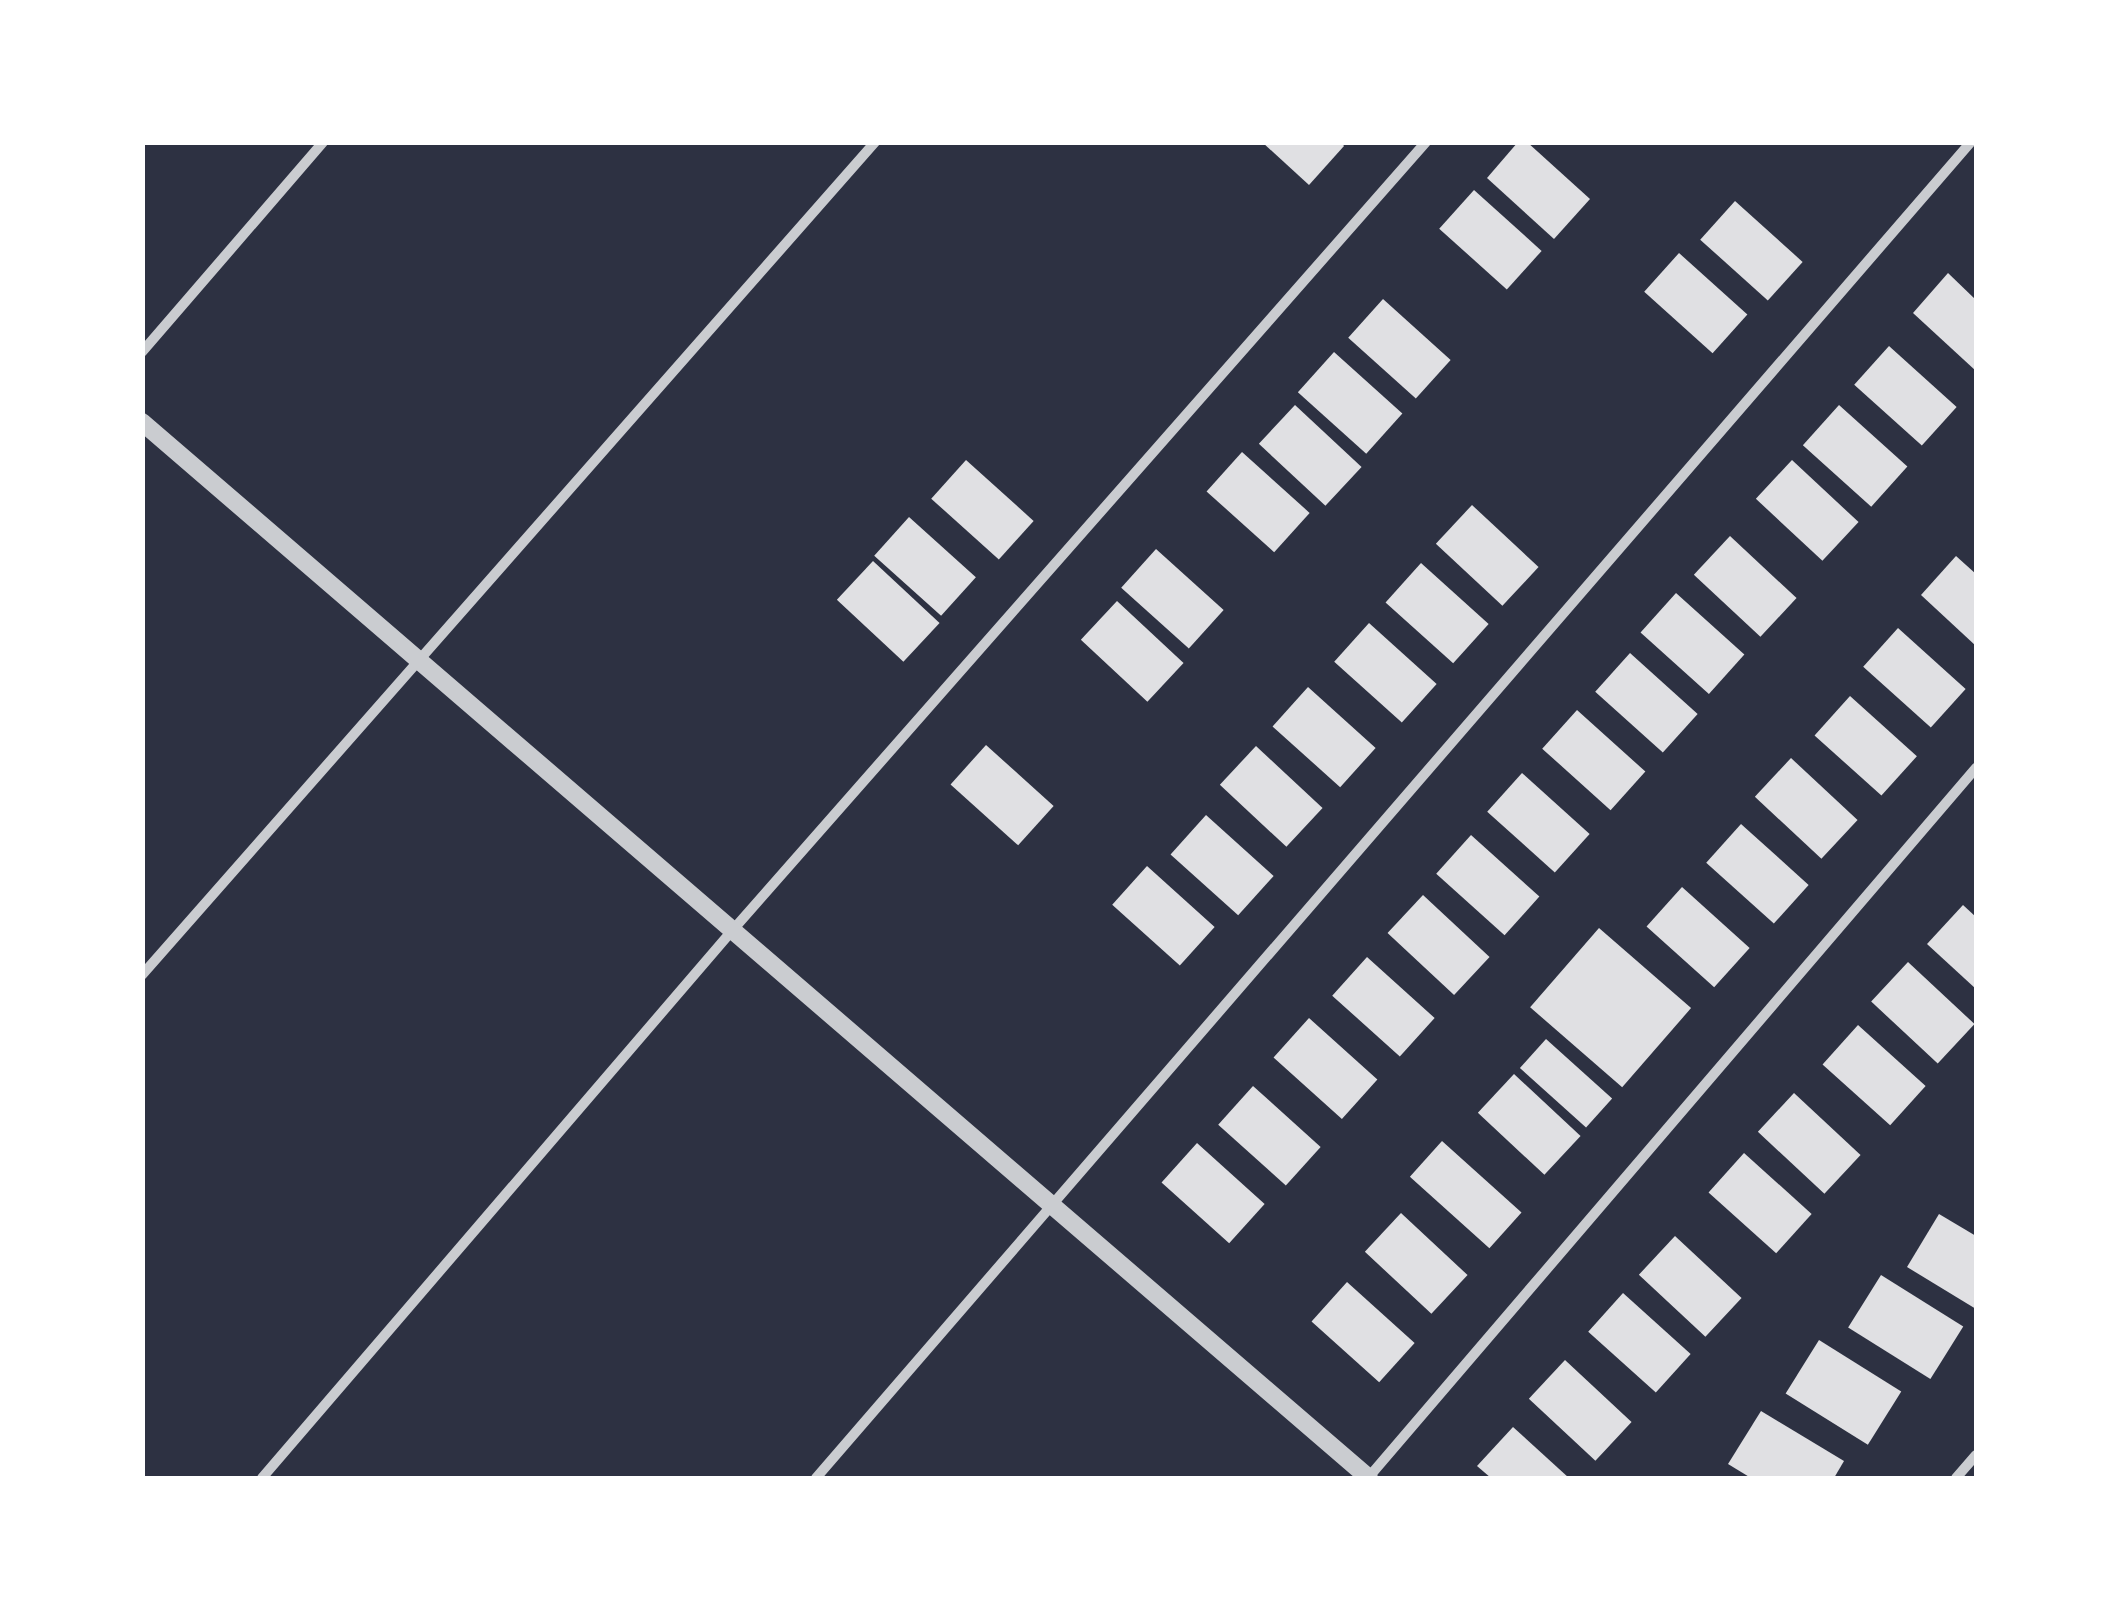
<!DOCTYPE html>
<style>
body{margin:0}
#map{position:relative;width:2119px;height:1621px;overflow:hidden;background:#2d3142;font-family:"Golos Text",sans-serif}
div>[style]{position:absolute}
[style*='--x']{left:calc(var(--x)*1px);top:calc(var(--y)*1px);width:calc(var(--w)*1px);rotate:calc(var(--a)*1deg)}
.building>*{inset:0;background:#e0e0e3;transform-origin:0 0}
.minor>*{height:10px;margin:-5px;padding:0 5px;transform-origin:5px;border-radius:5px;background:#caccd0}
.tertiary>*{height:18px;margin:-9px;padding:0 9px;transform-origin:9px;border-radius:9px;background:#caccd0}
span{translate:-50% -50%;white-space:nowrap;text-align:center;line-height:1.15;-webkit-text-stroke:8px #fff;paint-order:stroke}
.frame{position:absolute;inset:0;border:145px solid #fff;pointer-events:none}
</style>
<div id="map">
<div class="building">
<i style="clip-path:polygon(1262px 142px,1341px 142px,1344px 146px,1309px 185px)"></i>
<i style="clip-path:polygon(1518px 142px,1527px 142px,1590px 199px,1554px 239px,1487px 178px)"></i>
<i style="left:1474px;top:190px;width:91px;height:52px;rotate:42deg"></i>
<i style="left:1735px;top:201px;width:91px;height:52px;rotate:42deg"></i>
<i style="left:1679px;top:253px;width:92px;height:52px;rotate:42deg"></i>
<i style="clip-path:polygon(1948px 273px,1976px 300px,1976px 371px,1913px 313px)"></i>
<i style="left:1383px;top:299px;width:91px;height:52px;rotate:42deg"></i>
<i style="left:1889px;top:346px;width:91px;height:52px;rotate:42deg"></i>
<i style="left:1334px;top:352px;width:92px;height:54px;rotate:42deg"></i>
<i style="left:1295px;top:405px;width:91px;height:53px;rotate:43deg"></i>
<i style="left:1839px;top:405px;width:92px;height:54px;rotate:42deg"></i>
<i style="left:1242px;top:452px;width:91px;height:53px;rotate:42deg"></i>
<i style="left:966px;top:460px;width:91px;height:52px;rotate:42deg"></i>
<i style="left:1792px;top:460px;width:91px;height:53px;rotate:43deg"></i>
<i style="left:1472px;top:505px;width:91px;height:53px;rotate:43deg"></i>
<i style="left:909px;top:517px;width:90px;height:52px;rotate:42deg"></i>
<i style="left:1730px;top:536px;width:91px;height:53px;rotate:43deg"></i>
<i style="left:1156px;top:549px;width:91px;height:52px;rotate:42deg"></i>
<i style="clip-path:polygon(1956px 556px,1976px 574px,1976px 646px,1921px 595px)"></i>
<i style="left:873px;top:561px;width:91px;height:53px;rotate:43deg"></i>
<i style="left:1421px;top:563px;width:91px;height:53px;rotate:42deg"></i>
<i style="left:1676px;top:593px;width:92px;height:53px;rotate:42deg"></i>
<i style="left:1117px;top:601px;width:91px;height:53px;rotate:43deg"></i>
<i style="left:1369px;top:623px;width:91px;height:52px;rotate:42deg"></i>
<i style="left:1898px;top:628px;width:91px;height:52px;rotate:42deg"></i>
<i style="left:1630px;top:653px;width:91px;height:52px;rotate:42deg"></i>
<i style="left:1308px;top:687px;width:91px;height:53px;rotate:42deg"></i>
<i style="left:1850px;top:696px;width:90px;height:53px;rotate:42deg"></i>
<i style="left:1577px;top:710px;width:92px;height:52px;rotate:42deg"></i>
<i style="left:986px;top:745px;width:91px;height:53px;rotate:42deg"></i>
<i style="left:1256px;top:746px;width:91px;height:53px;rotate:43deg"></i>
<i style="left:1791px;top:758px;width:91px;height:53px;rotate:43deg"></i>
<i style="left:1522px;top:773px;width:91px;height:52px;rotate:42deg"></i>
<i style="left:1206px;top:815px;width:91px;height:53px;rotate:42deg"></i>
<i style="left:1741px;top:824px;width:91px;height:52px;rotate:42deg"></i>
<i style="left:1471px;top:835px;width:92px;height:52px;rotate:42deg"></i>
<i style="left:1147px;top:866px;width:91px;height:52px;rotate:42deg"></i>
<i style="left:1682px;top:887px;width:91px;height:53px;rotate:42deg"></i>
<i style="left:1423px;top:895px;width:91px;height:52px;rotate:43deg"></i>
<i style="clip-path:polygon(1963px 905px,1976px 917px,1976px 989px,1927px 944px)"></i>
<i style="left:1599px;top:928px;width:122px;height:105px;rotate:41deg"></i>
<i style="left:1367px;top:957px;width:91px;height:52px;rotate:42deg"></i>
<i style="left:1908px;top:962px;width:91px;height:54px;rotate:43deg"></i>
<i style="left:1309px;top:1018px;width:92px;height:53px;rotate:42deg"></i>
<i style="left:1858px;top:1025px;width:91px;height:53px;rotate:42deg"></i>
<i style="left:1546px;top:1039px;width:89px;height:39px;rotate:42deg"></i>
<i style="left:1514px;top:1074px;width:91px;height:53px;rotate:43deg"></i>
<i style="left:1253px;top:1086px;width:91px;height:52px;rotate:42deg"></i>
<i style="left:1794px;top:1093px;width:91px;height:53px;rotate:43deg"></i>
<i style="left:1442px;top:1141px;width:107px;height:48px;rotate:42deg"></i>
<i style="left:1197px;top:1143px;width:91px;height:53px;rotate:42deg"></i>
<i style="left:1744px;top:1153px;width:91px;height:53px;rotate:42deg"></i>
<i style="left:1401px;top:1213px;width:91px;height:53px;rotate:43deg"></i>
<i style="clip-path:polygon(1939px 1214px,1976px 1236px,1976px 1309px,1907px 1267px)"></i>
<i style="left:1675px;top:1236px;width:91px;height:53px;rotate:43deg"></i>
<i style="left:1881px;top:1275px;width:97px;height:62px;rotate:32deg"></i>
<i style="left:1347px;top:1282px;width:91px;height:53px;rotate:42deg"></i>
<i style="left:1623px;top:1293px;width:91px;height:52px;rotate:42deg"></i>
<i style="left:1819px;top:1340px;width:97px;height:63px;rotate:32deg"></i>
<i style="left:1565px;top:1360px;width:91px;height:53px;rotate:43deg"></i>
<i style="clip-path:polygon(1761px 1411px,1844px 1461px,1834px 1478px,1751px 1478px,1728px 1464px)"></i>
<i style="clip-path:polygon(1513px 1427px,1569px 1478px,1491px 1478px,1477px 1466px)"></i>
</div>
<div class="minor">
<i style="--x:142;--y:352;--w:277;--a:-49.2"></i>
<i style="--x:142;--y:975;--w:1110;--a:-48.65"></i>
<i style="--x:262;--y:1478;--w:720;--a:-49.34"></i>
<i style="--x:731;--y:932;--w:1052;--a:-48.66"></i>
<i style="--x:816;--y:1478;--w:1766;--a:-49.16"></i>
<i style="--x:1368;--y:1478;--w:935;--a:-49.43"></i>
<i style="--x:1956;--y:1478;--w:30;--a:-49"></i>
</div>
<div class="tertiary">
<i style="--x:142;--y:422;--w:1619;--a:40.72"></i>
</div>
<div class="frame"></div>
</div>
